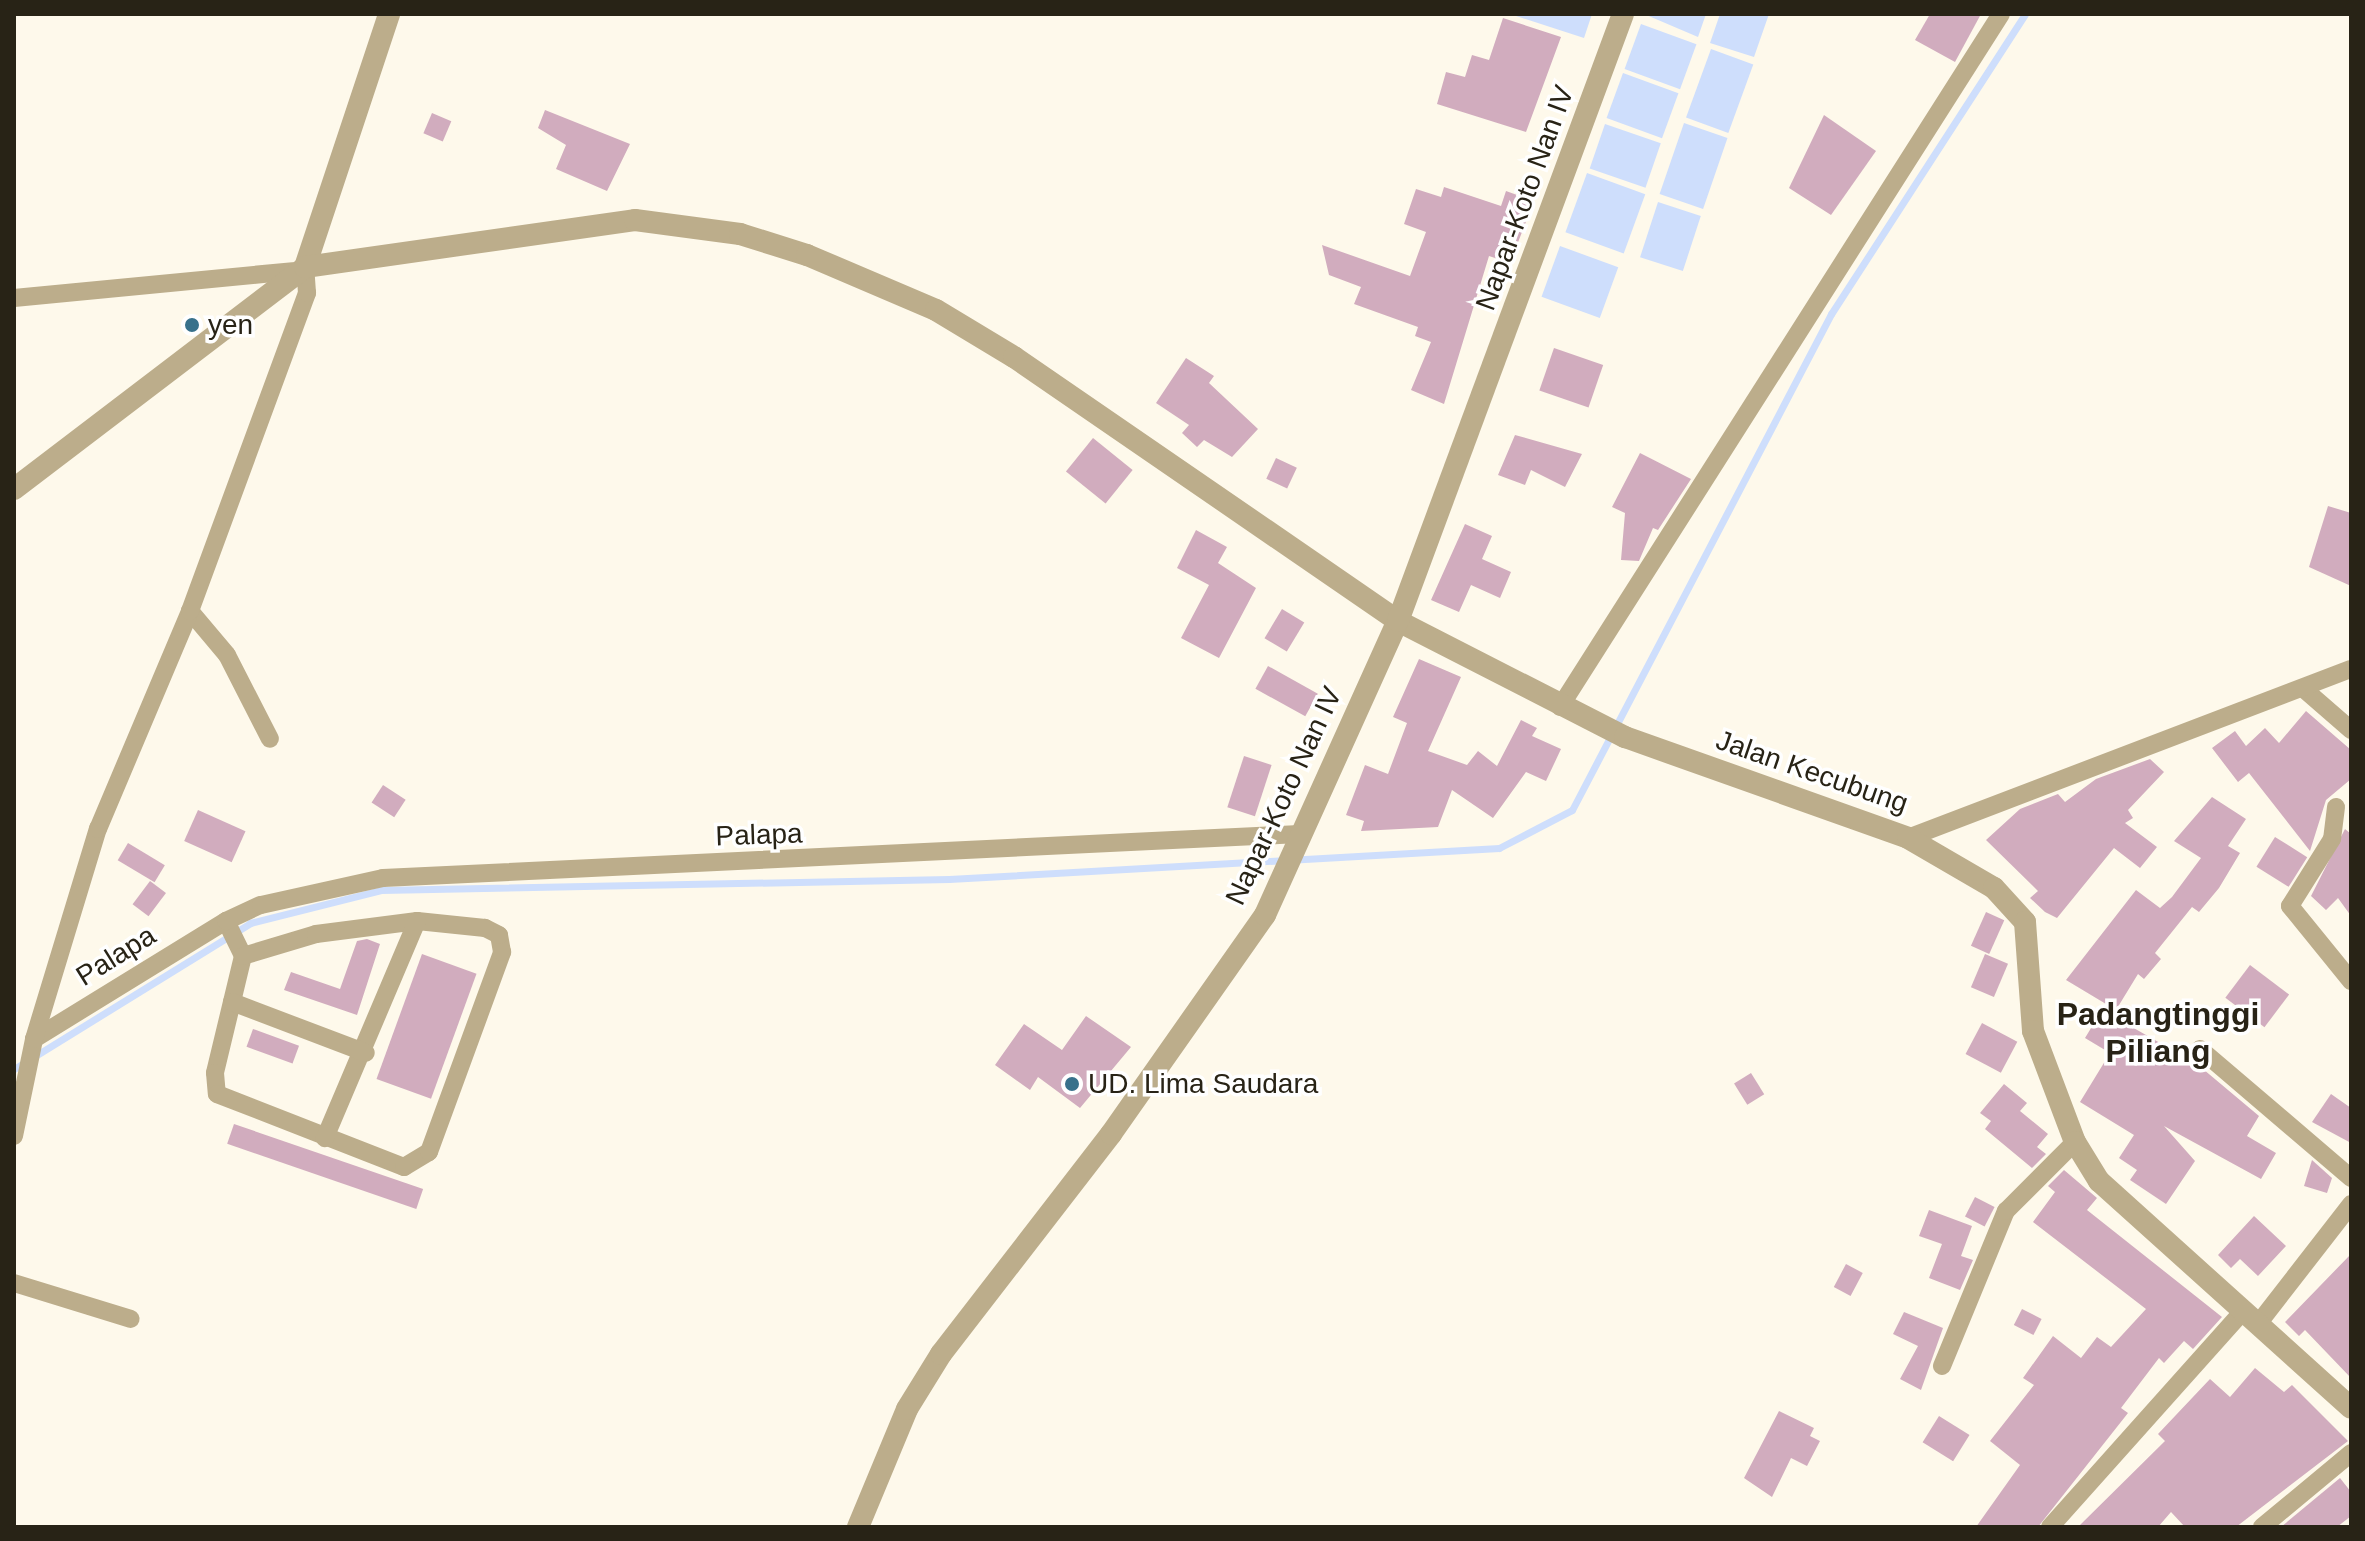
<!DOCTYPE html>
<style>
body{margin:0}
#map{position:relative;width:2365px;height:1541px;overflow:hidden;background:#fef9eb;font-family:Helvetica,sans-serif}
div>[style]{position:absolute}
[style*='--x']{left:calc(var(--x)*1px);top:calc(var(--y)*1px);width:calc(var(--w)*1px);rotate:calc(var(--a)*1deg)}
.water>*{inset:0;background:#cedefc;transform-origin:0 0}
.stream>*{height:7px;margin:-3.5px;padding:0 3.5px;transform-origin:3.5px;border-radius:3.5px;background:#cedefc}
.building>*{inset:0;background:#d1acbe;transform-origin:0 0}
.minor>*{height:18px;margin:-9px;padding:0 9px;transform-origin:9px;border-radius:9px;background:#bcad8b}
.tertiary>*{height:22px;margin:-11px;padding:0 11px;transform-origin:11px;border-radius:11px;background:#bcad8b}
.dots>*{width:22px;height:22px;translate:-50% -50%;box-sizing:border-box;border:4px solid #fff;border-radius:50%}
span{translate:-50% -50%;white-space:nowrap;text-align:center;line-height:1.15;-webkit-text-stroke:7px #fff;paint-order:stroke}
.street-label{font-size:28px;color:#282316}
.poi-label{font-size:28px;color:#282316}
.left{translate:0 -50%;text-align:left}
.quarter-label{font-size:32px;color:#282316;font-weight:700}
.frame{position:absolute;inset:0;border:16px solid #282316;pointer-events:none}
</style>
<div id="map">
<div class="water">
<i style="clip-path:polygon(1510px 14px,1592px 14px,1584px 38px)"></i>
<i style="clip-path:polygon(1644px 14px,1706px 14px,1698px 37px)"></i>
<i style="clip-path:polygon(1720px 14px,1769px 14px,1754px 57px,1710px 43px)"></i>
<i style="left:1641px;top:24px;width:59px;height:48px;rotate:20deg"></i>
<i style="left:1711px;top:49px;width:45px;height:73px;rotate:20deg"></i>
<i style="left:1623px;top:73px;width:59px;height:48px;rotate:20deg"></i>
<i style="left:1684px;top:123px;width:46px;height:75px;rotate:19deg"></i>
<i style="left:1605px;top:124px;width:59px;height:47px;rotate:19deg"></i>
<i style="left:1587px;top:173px;width:62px;height:63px;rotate:20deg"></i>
<i style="left:1658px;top:202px;width:45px;height:58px;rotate:18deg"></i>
<i style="left:1560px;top:246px;width:62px;height:54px;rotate:20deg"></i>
</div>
<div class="stream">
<i style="--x:14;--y:1069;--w:278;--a:-31.7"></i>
<i style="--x:250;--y:923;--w:135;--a:-14.1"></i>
<i style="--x:381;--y:890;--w:568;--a:-1.11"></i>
<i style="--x:949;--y:879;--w:551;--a:-3.23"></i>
<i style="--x:1499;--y:848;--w:82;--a:-27.5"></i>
<i style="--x:1572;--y:810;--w:560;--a:-62.43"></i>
<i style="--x:1831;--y:314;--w:357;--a:-57.1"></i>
</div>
<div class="building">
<i style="clip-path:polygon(1930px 14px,1981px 14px,1955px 62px,1915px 40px)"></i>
<i style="clip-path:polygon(1503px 18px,1561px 37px,1526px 132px,1437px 104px,1446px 72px,1465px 77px,1472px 55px,1489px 60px)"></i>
<i style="clip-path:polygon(545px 110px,630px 144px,607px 191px,556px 169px,566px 145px,538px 128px)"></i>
<i style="left:432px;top:113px;width:21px;height:22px;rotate:23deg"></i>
<i style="clip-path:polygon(1824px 115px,1876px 151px,1831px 215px,1789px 188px)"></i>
<i style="clip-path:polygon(1444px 187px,1501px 206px,1506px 191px,1534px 201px,1510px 263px,1489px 256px,1444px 404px,1411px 390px,1431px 342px,1415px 336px,1418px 327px,1354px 304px,1361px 287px,1329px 275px,1322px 245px,1410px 276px,1426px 232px,1404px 224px,1416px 189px,1441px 197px)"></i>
<i style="left:1554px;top:348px;width:52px;height:45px;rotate:19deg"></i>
<i style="clip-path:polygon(1186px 358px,1214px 376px,1209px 383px,1258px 429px,1232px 457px,1204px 440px,1197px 447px,1182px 433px,1189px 425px,1156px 403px)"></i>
<i style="clip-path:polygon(1515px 435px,1582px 454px,1565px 487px,1531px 470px,1525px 485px,1498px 475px)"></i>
<i style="left:1093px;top:438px;width:51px;height:43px;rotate:39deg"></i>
<i style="clip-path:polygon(1640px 453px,1691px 479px,1658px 530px,1653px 528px,1639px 561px,1621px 560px,1625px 513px,1612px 507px)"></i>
<i style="left:1276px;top:458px;width:23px;height:23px;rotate:25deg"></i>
<i style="clip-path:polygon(2328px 506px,2351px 513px,2351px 586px,2309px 567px)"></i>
<i style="clip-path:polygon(1465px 524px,1492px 536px,1482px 559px,1511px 572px,1500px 598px,1471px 585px,1459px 612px,1431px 600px)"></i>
<i style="clip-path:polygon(1196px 530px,1227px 547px,1218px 563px,1256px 588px,1219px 658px,1181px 638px,1209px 585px,1177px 568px)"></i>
<i style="left:1282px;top:609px;width:26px;height:34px;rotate:31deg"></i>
<i style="clip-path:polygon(1419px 659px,1461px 677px,1428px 751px,1467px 765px,1478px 751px,1497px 766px,1521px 720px,1537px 728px,1532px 736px,1561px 749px,1546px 781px,1526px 772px,1493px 818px,1452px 790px,1438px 827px,1361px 831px,1364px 821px,1346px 815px,1365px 765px,1388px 774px,1407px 723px,1393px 717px)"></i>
<i style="left:1268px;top:666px;width:57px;height:26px;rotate:29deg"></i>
<i style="clip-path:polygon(2306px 711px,2351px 750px,2351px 779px,2326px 800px,2310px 851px,2249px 773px,2238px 782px,2212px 748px,2235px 731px,2246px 746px,2265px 728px,2279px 743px)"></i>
<i style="left:1244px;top:756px;width:29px;height:54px;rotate:18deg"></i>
<i style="clip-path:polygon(2150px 759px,2164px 772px,2128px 810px,2133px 818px,2125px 823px,2157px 847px,2140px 868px,2114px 848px,2057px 918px,2045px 912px,2030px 898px,2038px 891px,1986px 840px,2020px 809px,2058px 794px,2065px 802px,2096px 779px)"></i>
<i style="left:383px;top:785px;width:27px;height:21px;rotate:33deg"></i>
<i style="clip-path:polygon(2212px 797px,2246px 819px,2228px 846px,2240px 853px,2219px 888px,2199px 912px,2192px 907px,2155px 953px,2161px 959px,2144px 979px,2138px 974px,2116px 1010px,2066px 980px,2136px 890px,2160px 908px,2172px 897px,2201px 858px,2174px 841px)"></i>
<i style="left:198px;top:810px;width:52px;height:34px;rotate:24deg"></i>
<i style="clip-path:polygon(2345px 829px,2351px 834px,2351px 916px,2338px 898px,2326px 910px,2311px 896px)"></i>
<i style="left:2275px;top:837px;width:38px;height:35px;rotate:32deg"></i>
<i style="left:128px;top:843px;width:43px;height:20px;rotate:31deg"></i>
<i style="left:150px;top:881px;width:20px;height:29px;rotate:37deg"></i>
<i style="left:1986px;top:912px;width:20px;height:37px;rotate:24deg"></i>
<i style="clip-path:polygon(367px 939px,380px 944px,357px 1015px,284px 990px,291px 972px,340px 989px,357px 941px)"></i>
<i style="left:422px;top:954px;width:58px;height:133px;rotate:20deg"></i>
<i style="left:1985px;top:954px;width:25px;height:36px;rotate:23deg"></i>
<i style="left:2250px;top:965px;width:49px;height:41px;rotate:37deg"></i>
<i style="clip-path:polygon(2102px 1010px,2197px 1064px,2259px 1116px,2247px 1136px,2276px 1153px,2261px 1179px,2164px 1126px,2195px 1161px,2166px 1204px,2130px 1180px,2137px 1170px,2119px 1158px,2134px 1135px,2080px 1102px,2110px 1053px,2085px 1038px)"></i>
<i style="clip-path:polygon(1086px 1016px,1131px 1047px,1080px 1108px,1038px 1077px,1030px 1090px,995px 1065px,1024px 1024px,1062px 1050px)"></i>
<i style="left:1982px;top:1023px;width:40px;height:35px;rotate:28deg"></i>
<i style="left:253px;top:1029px;width:49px;height:19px;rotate:20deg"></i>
<i style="left:1751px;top:1073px;width:25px;height:20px;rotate:58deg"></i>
<i style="clip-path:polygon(2004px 1084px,2027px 1103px,2020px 1111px,2048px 1134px,2037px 1147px,2046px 1154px,2032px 1168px,1985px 1129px,1991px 1121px,1980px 1113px)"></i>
<i style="clip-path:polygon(2331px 1094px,2351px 1108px,2351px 1143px,2312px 1122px)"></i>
<i style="left:234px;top:1124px;width:200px;height:21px;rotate:19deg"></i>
<i style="clip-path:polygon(2312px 1160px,2332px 1178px,2327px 1193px,2304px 1186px)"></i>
<i style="clip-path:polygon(2064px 1170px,2097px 1198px,2087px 1210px,2222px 1317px,2193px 1349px,2184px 1341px,2164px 1363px,2159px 1358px,2121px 1408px,2128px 1413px,2038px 1527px,1976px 1527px,2020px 1465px,1990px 1441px,2034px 1385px,2023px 1378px,2053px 1336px,2081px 1358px,2097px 1337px,2111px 1347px,2146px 1309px,2033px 1222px,2055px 1192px,2048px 1186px)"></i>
<i style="left:1975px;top:1197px;width:22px;height:22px;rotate:27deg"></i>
<i style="clip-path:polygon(1929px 1210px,1972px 1226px,1961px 1256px,1973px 1260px,1960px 1290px,1929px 1278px,1942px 1244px,1919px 1236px)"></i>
<i style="clip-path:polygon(2254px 1216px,2286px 1246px,2258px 1276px,2240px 1259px,2231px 1268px,2218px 1255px)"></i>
<i style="clip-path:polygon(2351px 1254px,2351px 1378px,2305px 1330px,2299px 1336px,2285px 1322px)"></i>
<i style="left:1846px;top:1264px;width:19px;height:26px;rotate:28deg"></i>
<i style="left:2022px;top:1309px;width:22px;height:18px;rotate:27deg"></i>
<i style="clip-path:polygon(1904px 1312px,1943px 1328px,1921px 1390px,1900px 1379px,1918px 1346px,1893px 1334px)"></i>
<i style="clip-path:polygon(2255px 1368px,2284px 1392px,2292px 1385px,2348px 1441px,2236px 1527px,2185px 1527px,2171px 1512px,2158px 1527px,2078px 1527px,2165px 1441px,2158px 1434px,2210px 1379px,2230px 1397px)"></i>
<i style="clip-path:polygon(1779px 1411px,1814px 1428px,1810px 1436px,1820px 1441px,1807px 1466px,1791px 1458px,1772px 1497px,1744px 1478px)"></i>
<i style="left:1939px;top:1416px;width:36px;height:31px;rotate:32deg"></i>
<i style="clip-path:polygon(2340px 1478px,2351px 1492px,2351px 1516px,2337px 1527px,2281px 1527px)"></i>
</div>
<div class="minor">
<i style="--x:14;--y:298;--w:280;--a:-5.5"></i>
<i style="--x:190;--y:611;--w:57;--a:49.9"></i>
<i style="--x:227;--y:655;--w:94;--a:62.9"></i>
<i style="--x:2305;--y:690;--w:61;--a:41"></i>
<i style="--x:1560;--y:707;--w:821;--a:-57.53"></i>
<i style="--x:2336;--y:807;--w:32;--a:97"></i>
<i style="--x:2332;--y:839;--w:79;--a:122.1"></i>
<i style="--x:2290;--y:906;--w:97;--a:50.9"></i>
<i style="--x:1908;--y:838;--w:474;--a:-20.9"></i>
<i style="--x:226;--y:921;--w:39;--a:64"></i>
<i style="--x:243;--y:956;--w:120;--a:103.5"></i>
<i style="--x:215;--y:1073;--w:21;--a:85"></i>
<i style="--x:217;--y:1094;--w:201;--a:21.3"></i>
<i style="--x:404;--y:1167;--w:29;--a:-31"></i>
<i style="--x:429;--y:1152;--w:213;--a:-69.9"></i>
<i style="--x:502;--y:952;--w:17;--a:-100"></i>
<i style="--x:499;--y:935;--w:16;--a:-153"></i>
<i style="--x:485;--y:928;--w:68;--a:-174.1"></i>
<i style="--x:243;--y:956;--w:76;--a:-16.8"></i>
<i style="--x:316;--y:934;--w:102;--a:-7.3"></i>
<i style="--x:417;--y:921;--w:236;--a:113"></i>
<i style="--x:232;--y:1002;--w:143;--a:20.8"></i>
<i style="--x:34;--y:1039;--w:225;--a:-31.6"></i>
<i style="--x:226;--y:921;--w:38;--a:-25"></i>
<i style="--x:261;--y:905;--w:125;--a:-12.5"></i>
<i style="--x:383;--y:878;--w:917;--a:-2.75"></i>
<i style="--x:2200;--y:1049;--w:199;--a:40.5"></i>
<i style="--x:14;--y:1136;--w:99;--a:-78.3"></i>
<i style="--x:34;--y:1039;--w:220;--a:-73.1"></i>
<i style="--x:98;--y:829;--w:237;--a:-67.1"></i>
<i style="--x:190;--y:611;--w:339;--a:-69.8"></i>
<i style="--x:307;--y:293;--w:26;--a:-94"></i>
<i style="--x:14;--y:1283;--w:122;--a:17.1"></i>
<i style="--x:2258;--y:1324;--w:152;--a:-52.2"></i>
<i style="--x:1942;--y:1366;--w:168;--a:-67.6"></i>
<i style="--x:2006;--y:1211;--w:98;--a:-45"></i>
<i style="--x:2050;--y:1527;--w:290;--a:-48.2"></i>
<i style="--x:2262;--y:1527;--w:116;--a:-39.7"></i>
</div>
<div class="tertiary">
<i style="--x:305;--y:267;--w:267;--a:-71.6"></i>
<i style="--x:14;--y:489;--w:366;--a:-37.3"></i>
<i style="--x:305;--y:267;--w:333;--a:-8.1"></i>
<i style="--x:635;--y:220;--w:106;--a:7.6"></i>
<i style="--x:740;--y:234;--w:70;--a:17.4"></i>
<i style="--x:807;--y:255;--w:140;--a:23.1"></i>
<i style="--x:936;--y:310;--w:91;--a:31.1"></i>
<i style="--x:1014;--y:357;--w:466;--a:34.5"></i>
<i style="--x:1398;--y:621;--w:255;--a:27.1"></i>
<i style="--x:1625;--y:737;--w:300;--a:19.6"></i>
<i style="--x:1908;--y:838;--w:99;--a:30.2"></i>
<i style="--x:1994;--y:888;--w:46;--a:47.6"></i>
<i style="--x:2025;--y:922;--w:109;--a:85.8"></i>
<i style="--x:2033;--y:1031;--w:119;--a:69.3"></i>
<i style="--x:2075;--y:1142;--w:46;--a:58.4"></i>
<i style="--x:2099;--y:1181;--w:339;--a:42"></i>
<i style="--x:858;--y:1527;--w:128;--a:-67.4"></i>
<i style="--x:907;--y:1409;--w:65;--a:-58.3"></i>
<i style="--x:941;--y:1354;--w:278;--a:-52.3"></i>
<i style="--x:1111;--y:1134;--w:268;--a:-54.9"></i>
<i style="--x:1265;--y:915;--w:323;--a:-65.7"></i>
<i style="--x:1398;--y:621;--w:647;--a:-69.66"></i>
</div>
<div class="dots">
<i style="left:192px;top:325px;background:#38718b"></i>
<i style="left:1072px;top:1084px;background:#38718b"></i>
</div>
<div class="street-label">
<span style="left:1525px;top:198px;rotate:-70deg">Napar-Koto Nan IV</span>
<span style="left:1812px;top:772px;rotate:19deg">Jalan Kecubung</span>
<span style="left:1284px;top:796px;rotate:-65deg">Napar-Koto Nan IV</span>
<span style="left:759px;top:835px;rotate:-2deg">Palapa</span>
<span style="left:116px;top:956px;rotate:-32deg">Palapa</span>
</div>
<div class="poi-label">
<span class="left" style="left:208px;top:325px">yen</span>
<span class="left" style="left:1088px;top:1084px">UD. Lima Saudara</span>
</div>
<div class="quarter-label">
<span style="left:2158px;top:1033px">Padangtinggi<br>Piliang</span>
</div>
<div class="frame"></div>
</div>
